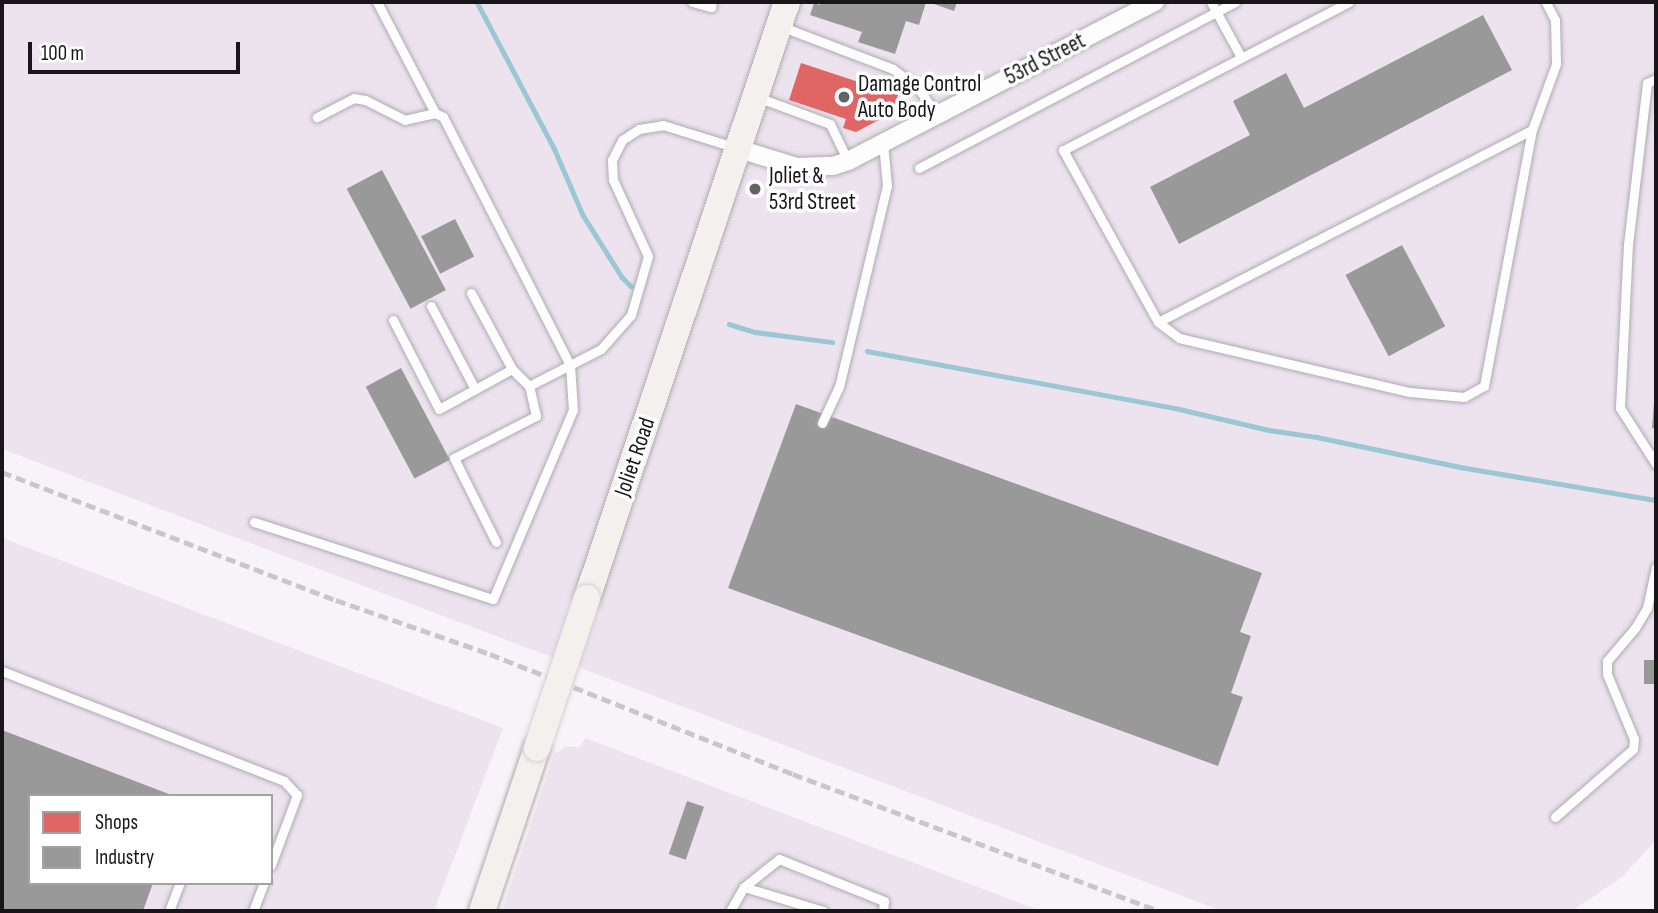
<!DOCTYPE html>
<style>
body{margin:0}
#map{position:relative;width:1658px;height:913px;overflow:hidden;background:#f7f3f9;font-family:"Sofia Sans Condensed",sans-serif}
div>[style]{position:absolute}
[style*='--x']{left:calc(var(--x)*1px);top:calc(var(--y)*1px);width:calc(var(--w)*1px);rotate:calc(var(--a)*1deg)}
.built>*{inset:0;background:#ece3ef}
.shops>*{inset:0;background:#e06666}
.industry>*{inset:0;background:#999;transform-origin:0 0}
.stream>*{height:4.5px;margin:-2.25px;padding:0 2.25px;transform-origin:2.25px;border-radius:2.25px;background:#9bc7d4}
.roads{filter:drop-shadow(0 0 2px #aeabaf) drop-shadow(0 0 2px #aeabaf)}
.lane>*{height:9px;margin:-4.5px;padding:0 4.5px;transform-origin:4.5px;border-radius:4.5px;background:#fefdfe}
.street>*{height:18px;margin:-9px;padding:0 9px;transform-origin:9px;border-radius:9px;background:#fefdfe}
.primary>*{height:26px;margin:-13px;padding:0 13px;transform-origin:13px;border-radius:13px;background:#f4f0ed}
.rail>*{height:4.5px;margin-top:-2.25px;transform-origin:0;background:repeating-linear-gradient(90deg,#c7c7c8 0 10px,transparent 0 15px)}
.bridges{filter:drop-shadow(0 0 2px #d2d1d3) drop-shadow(0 0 2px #d2d1d3)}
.primary-bridge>*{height:26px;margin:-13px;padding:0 13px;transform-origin:13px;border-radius:13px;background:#f4f0ed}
.dots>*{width:19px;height:19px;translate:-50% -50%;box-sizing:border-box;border:4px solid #fff;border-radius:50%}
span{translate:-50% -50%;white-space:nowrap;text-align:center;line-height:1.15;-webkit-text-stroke:7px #fff;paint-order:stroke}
.street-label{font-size:23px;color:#181619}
.poi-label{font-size:23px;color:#181619}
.left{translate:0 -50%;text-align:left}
.frame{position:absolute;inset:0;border:4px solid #181619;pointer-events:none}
.legend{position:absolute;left:28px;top:794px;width:245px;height:91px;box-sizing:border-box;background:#fff;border:2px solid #a3a2a3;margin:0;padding:9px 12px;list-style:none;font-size:21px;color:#181619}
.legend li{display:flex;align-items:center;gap:14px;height:35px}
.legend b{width:35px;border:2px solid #a3a2a3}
.scale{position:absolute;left:28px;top:42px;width:212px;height:32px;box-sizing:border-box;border:4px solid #181619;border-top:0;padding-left:9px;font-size:21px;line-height:24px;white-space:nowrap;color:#181619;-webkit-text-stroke:5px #fff;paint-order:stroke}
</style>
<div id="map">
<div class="built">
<i style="clip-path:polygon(2px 2px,1656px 2px,1656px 840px,1622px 877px,1572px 911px,1222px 911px,2px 449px)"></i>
<i style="clip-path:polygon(evenodd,2px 538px,503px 728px,434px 911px,2px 911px,2px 538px,30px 796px,271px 796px,271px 883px,30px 883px,30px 796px)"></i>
<i style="clip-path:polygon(585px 738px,1041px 911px,502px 911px,554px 754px,566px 747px,580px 747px)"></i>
</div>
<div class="shops">
<i style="clip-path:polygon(801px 63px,898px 95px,892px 113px,856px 132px,843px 128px,846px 119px,789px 100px)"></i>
</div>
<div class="industry">
<i style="clip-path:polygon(821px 2px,926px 2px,919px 25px,906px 21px,895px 54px,858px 42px,862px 32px,810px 15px,814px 3px,820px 5px)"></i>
<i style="clip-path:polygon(928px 2px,957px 2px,954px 11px)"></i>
<i style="clip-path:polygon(1483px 15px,1512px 70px,1179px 244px,1150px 187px,1250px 135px,1233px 101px,1286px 73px,1304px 108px)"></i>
<i style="left:382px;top:170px;width:136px;height:40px;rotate:62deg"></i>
<i style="left:455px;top:219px;width:42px;height:38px;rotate:63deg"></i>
<i style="left:1402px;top:245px;width:92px;height:64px;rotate:62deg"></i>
<i style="left:401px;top:368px;width:104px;height:40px;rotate:62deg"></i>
<i style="clip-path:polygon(1654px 403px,1656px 403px,1656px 429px,1652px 428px)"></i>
<i style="clip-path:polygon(796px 404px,1262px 573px,1240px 632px,1251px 636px,1231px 693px,1243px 697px,1218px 766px,728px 588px)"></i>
<i style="left:1644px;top:660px;width:12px;height:24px"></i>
<i style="clip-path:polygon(2px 730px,174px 796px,30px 796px,30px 883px,153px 883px,143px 911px,2px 911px)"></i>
<i style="left:687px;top:801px;width:18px;height:56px;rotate:19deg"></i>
</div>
<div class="stream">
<i style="--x:477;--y:2;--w:165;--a:62.2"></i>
<i style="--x:554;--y:148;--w:73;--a:66.6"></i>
<i style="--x:583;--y:215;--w:73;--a:57.8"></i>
<i style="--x:622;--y:277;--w:13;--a:45"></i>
<i style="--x:729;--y:324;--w:27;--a:17"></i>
<i style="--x:755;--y:332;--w:78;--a:7.4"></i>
<i style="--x:867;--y:351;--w:313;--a:10.5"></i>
<i style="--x:1175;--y:408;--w:97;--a:13.2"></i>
<i style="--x:1269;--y:430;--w:49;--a:8.3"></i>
<i style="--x:1317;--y:437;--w:146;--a:11.8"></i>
<i style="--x:1460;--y:467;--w:199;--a:9.6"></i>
</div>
<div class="roads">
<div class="lane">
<i style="--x:377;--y:2;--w:125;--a:62.4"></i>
<i style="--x:692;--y:2;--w:20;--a:15"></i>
<i style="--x:711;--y:7;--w:5;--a:-79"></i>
<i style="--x:1211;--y:2;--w:63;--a:61.4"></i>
<i style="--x:1349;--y:2;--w:322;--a:152.6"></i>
<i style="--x:1063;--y:150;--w:196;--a:61.1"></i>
<i style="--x:1158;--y:322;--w:420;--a:-27.2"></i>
<i style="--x:1532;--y:130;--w:70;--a:-70"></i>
<i style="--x:1556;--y:64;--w:44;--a:-91.3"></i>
<i style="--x:1555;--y:20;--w:20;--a:-117"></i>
<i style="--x:780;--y:26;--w:121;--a:20.8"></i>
<i style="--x:893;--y:69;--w:31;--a:37"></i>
<i style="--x:918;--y:88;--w:33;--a:55"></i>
<i style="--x:1656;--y:79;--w:10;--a:156"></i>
<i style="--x:1647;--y:83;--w:162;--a:96.7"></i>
<i style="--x:1628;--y:244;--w:164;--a:92.8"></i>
<i style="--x:1620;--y:408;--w:67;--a:57.3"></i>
<i style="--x:757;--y:97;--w:78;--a:20.3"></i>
<i style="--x:830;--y:124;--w:41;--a:64.1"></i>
<i style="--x:919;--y:168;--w:357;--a:-27.7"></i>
<i style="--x:471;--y:293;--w:86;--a:61.7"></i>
<i style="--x:431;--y:306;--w:94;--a:62.1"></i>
<i style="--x:393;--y:320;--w:100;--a:62.7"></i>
<i style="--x:439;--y:409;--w:83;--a:-28.7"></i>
<i style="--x:512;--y:369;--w:24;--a:45"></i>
<i style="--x:1158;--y:322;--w:26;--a:37"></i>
<i style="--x:1179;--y:338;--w:237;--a:13.2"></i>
<i style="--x:1410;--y:392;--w:54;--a:5.3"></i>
<i style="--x:1464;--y:397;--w:23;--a:-29"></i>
<i style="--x:1484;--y:386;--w:260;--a:-79.4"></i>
<i style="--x:822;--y:423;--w:40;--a:-65"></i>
<i style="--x:839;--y:387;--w:207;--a:-76.6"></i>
<i style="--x:887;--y:186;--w:43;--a:-95.3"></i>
<i style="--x:254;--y:522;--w:251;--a:17.9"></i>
<i style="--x:493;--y:599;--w:205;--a:-67.1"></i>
<i style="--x:573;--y:410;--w:45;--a:-93.8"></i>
<i style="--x:570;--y:365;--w:279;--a:-117.1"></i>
<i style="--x:443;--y:117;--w:9;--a:-153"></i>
<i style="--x:435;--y:113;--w:31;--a:167"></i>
<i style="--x:405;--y:120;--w:45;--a:-153.4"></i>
<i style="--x:365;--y:100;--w:11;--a:-170"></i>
<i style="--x:354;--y:98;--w:42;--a:152.8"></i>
<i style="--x:496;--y:542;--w:94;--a:-116.6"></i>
<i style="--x:454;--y:458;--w:92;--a:-27.1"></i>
<i style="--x:536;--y:416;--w:31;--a:-103"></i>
<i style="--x:529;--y:386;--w:81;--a:-27.2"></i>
<i style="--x:601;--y:349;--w:45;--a:-48.6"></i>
<i style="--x:631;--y:315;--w:61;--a:-73.9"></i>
<i style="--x:648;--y:256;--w:84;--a:-114.7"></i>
<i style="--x:613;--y:180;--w:20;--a:-93"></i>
<i style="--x:612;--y:160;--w:22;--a:-63"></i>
<i style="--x:622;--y:140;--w:20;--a:-33"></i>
<i style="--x:639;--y:129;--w:24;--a:-9"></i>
<i style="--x:663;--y:125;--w:77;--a:17.3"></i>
<i style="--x:2;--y:671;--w:303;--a:21.3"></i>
<i style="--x:284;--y:781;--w:19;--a:47"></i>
<i style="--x:297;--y:795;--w:75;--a:110.4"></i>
<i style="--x:1555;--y:817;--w:103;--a:-41.1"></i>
<i style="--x:1633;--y:749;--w:10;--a:-84"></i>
<i style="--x:1634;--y:739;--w:70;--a:-112.6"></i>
<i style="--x:1607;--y:674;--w:13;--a:-90"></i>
<i style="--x:1607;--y:661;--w:43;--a:-49.7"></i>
<i style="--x:1635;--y:628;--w:23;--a:-59"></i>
<i style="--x:1647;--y:608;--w:42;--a:-77.6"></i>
<i style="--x:744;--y:887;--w:45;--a:-38.7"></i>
<i style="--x:779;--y:859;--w:113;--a:21.8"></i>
<i style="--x:884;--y:901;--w:10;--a:96"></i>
<i style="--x:169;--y:911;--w:30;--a:-69"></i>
<i style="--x:253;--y:911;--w:30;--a:-69"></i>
<i style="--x:730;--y:911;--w:28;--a:-60"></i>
<i style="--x:744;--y:887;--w:83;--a:16.9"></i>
</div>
<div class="street">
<i style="--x:739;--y:149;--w:61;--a:17.2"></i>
<i style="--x:797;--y:167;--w:36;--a:-2"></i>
<i style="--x:833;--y:166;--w:16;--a:-18"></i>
<i style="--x:848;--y:161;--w:346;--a:-27.4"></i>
</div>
<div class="primary">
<i style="--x:587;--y:598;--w:629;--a:-71.45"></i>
<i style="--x:482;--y:911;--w:172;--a:-71.4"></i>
</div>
</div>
<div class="rail">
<i style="--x:2;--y:472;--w:358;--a:21"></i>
<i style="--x:336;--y:600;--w:163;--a:19.3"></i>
<i style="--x:490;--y:654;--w:326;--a:21.6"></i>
<i style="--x:793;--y:774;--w:392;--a:20.5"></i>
</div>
<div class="bridges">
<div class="primary-bridge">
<i style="--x:537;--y:748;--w:158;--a:-71.6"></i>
</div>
</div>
<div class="dots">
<i style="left:844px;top:97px;background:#666367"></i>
<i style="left:755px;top:189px;background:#666367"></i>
</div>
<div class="street-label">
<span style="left:1045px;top:59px;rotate:-27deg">53rd Street</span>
<span style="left:635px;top:457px;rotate:-71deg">Joliet Road</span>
</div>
<div class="poi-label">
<span class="left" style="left:858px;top:97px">Damage Control<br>Auto Body</span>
<span class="left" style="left:769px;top:189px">Joliet &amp;<br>53rd Street</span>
</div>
<div class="frame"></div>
<ul class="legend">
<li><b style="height:19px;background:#e06666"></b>Shops</li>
<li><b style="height:19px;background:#999"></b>Industry</li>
</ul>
<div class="scale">100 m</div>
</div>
